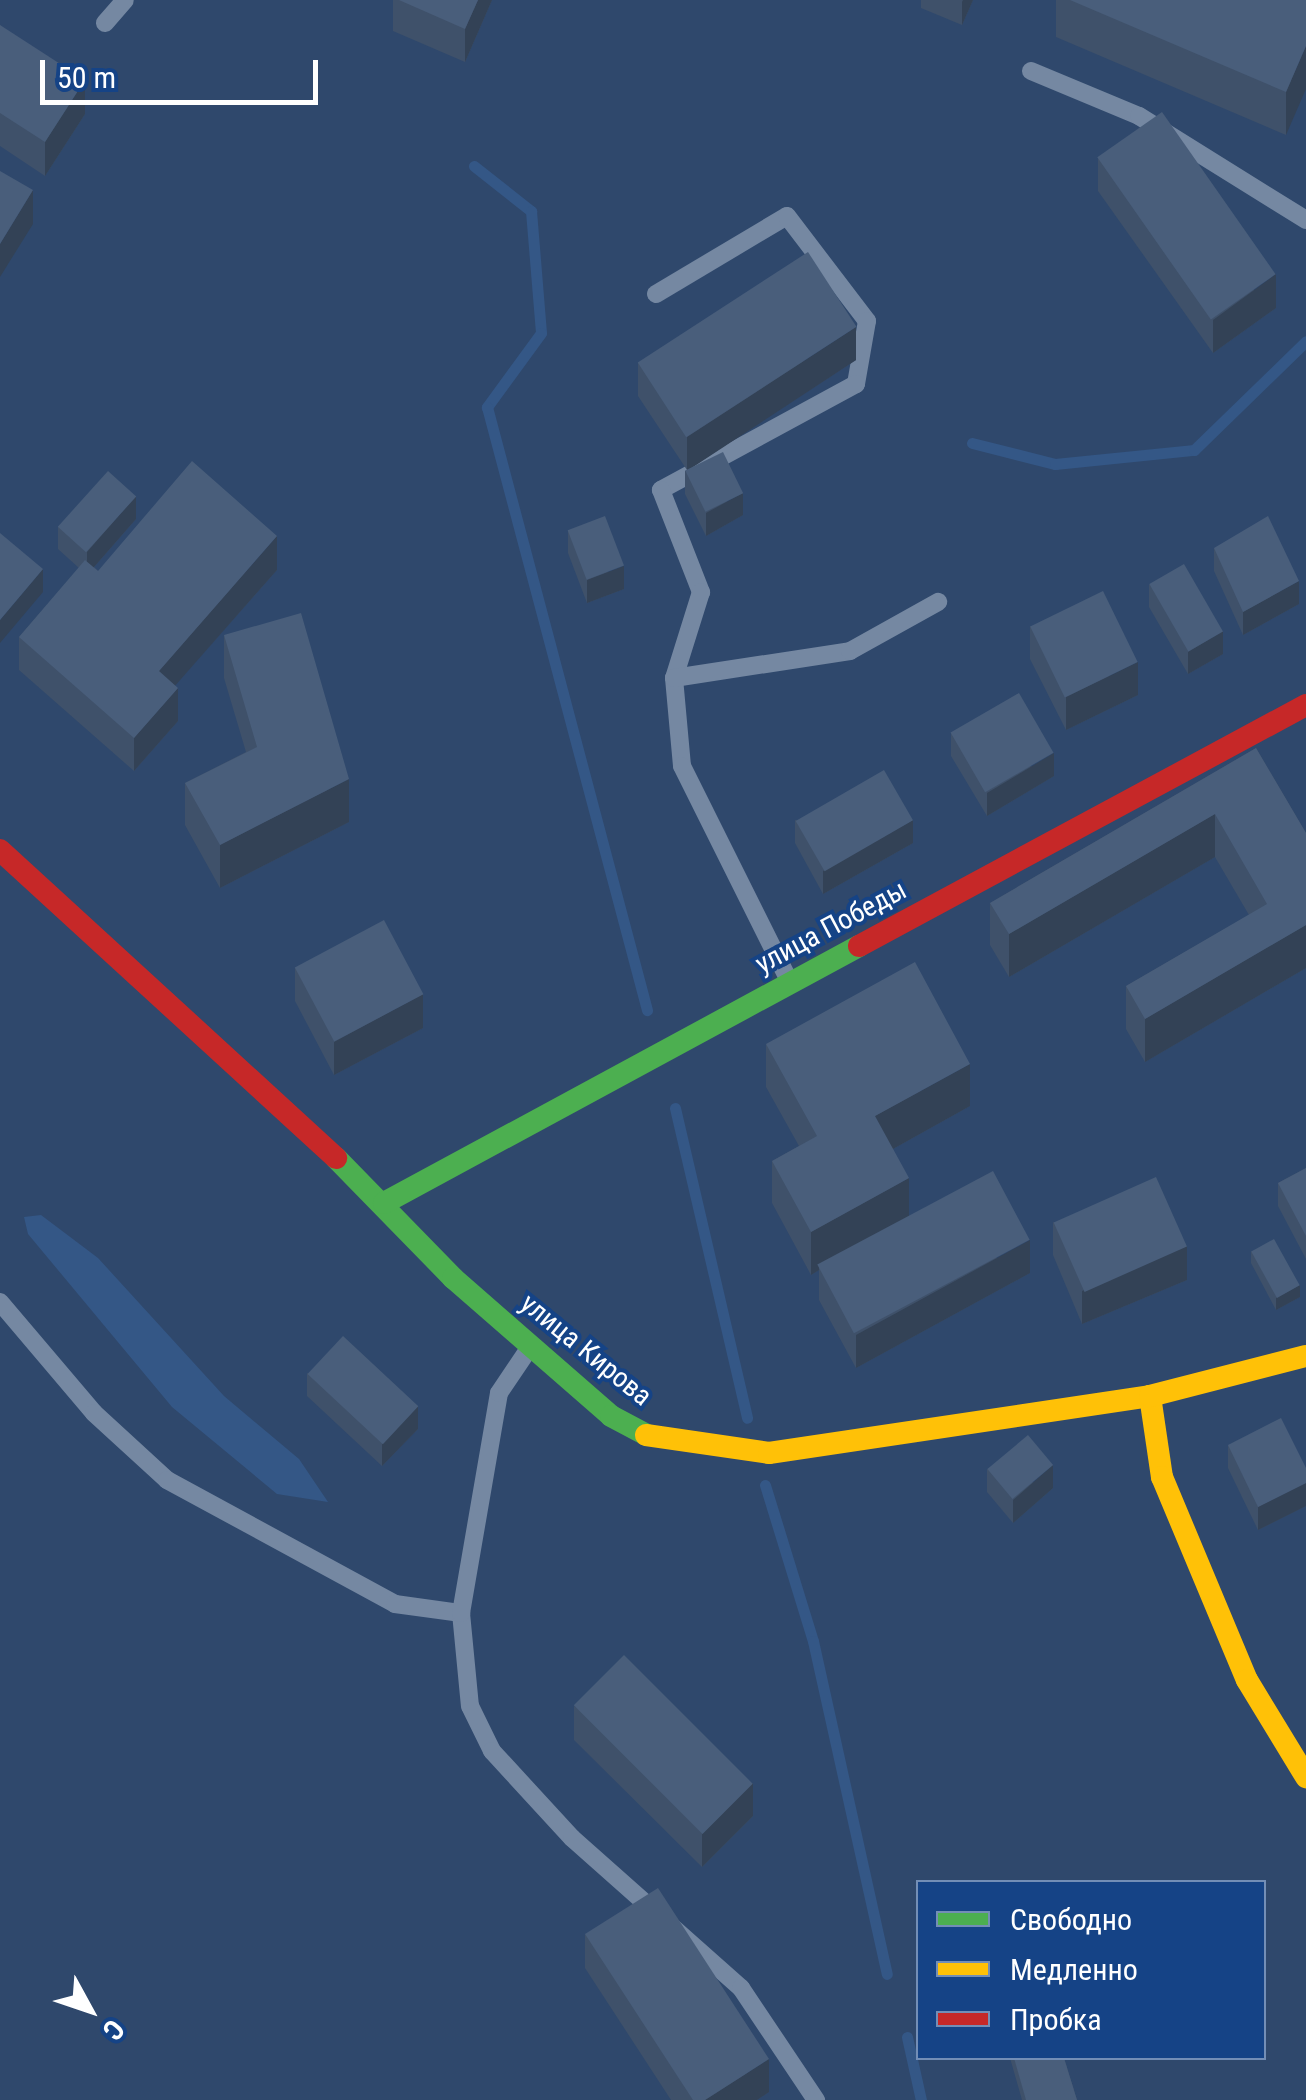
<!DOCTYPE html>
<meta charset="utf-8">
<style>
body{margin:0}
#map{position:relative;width:1306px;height:2100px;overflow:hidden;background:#2f486c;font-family:"Roboto Condensed",sans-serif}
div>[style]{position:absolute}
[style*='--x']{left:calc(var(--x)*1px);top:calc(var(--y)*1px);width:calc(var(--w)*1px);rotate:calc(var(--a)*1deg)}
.water>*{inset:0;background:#345786}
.stream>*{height:11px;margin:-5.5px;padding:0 5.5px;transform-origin:5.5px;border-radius:5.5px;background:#345786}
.lane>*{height:18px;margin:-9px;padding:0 9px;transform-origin:9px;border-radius:9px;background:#7588a2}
.fast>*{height:22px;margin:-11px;padding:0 11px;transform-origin:11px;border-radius:11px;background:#4caf50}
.slow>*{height:22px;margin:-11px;padding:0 11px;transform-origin:11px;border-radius:11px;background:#ffc107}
.jam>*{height:22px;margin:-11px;padding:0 11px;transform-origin:11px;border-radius:11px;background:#c62828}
.wall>*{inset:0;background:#3f516a}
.shaded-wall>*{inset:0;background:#334256}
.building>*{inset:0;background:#495e7b;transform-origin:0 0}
span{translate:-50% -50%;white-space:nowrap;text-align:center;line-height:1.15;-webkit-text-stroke:8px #154386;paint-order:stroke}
.street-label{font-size:28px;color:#fff}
.legend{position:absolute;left:916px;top:1880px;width:350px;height:180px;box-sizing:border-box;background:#154386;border:2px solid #738eb6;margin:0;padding:12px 18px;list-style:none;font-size:30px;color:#fff}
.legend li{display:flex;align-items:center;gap:20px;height:50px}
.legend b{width:50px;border:2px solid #738eb6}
.north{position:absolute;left:40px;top:1960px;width:100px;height:100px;-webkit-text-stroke:8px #154386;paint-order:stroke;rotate:130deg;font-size:28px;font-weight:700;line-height:40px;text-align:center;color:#fff}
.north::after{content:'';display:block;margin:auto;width:35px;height:45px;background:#fff;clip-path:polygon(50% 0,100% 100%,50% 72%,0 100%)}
.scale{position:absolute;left:40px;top:60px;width:278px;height:45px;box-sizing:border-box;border:5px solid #fff;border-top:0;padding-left:12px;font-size:30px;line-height:35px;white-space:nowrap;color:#fff;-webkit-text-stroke:8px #154386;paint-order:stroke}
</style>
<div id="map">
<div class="water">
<i style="clip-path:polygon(41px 1215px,98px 1258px,224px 1396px,299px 1459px,328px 1502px,277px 1494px,172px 1407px,28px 1234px,24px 1217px)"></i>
</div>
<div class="stream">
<i style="--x:474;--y:166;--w:73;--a:38.3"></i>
<i style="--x:531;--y:211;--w:122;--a:85.3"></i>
<i style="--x:541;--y:333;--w:92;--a:126.1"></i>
<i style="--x:487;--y:407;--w:624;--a:75.14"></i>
<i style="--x:972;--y:443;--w:86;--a:14.2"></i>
<i style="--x:1055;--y:464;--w:140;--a:-5.8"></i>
<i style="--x:1194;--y:450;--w:156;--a:-44.2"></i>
<i style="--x:675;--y:1108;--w:318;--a:76.9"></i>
<i style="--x:765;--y:1485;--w:163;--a:72.9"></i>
<i style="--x:813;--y:1641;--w:341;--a:77.5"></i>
<i style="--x:907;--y:2037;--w:65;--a:77.5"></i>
</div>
<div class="lane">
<i style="--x:105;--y:23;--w:30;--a:-49"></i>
<i style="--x:1031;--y:71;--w:117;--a:22.6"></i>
<i style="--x:1139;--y:116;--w:197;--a:31.9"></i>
<i style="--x:656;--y:294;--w:152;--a:-30.8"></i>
<i style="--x:787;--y:216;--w:132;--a:52.7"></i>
<i style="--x:867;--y:321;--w:64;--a:99.9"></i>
<i style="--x:856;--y:384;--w:222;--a:151.5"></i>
<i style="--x:661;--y:490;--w:110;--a:68.6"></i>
<i style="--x:701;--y:592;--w:90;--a:107.4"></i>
<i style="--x:674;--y:678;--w:88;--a:84.8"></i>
<i style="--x:682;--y:766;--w:242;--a:63.5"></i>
<i style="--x:674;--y:678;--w:178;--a:-8.7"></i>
<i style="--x:850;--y:651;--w:101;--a:-29.1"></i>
<i style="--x:0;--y:1302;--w:145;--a:49.7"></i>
<i style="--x:94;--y:1413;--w:99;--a:42.5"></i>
<i style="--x:167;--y:1480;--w:260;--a:28.5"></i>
<i style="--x:395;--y:1604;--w:67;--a:7.8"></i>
<i style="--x:461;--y:1613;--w:93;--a:84.5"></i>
<i style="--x:470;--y:1706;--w:50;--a:63.9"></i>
<i style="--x:492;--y:1751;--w:118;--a:47.4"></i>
<i style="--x:572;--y:1838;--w:226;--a:41.6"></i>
<i style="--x:741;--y:1988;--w:135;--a:56.2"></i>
<i style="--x:461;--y:1613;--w:223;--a:-80.2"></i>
<i style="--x:499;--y:1393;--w:55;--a:-56"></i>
</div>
<div class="fast">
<i style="--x:336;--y:1158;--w:168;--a:45.7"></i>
<i style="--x:453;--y:1278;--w:210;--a:41.1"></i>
<i style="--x:611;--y:1416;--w:40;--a:28"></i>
<i style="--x:384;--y:1203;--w:540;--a:-28.42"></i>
</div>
<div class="slow">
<i style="--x:1150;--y:1396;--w:82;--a:81.6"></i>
<i style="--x:1162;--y:1477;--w:220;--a:67.3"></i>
<i style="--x:1247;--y:1680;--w:114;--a:58.7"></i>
<i style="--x:646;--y:1435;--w:124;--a:8.3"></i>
<i style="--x:769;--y:1453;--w:385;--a:-8.5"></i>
<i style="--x:1150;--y:1396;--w:161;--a:-14.4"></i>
</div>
<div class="jam">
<i style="--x:0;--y:850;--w:456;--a:42.5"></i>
<i style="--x:859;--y:946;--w:508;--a:-28.33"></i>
</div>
<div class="wall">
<i style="clip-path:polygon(393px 0,492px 0,465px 62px,393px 31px)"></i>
<i style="clip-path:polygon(921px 0,973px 0,962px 25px,921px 8px)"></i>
<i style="clip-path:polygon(1056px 0,1306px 0,1286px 135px,1056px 37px)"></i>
<i style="clip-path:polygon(0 25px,85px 114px,45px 176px,0 146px)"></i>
<i style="clip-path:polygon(1098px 158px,1276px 308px,1213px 353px,1098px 191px)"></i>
<i style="clip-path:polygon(856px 360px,689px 469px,743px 515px,706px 536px,685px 494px,685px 471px,687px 470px,638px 396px,638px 363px)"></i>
<i style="clip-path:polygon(136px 519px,94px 567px,98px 571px,277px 570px,175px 685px,178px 721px,134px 771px,19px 670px,19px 637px,79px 568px,58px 549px,58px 527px)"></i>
<i style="clip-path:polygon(568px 530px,624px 589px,587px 603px,568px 553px)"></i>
<i style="clip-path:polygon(1214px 548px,1299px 604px,1243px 635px,1214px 571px)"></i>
<i style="clip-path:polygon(1149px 584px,1223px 654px,1188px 674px,1149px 607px)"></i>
<i style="clip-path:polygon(1030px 626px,1138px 695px,1066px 730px,1030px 659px)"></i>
<i style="clip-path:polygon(224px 635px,349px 822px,220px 888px,185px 825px,185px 783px,246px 752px,224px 678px)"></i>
<i style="clip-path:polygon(951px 733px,1054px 776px,987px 816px,951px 756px)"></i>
<i style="clip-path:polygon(1256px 748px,1306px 833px,1306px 968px,1145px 1062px,1126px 1029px,1126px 986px,1249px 915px,1215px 857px,1009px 977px,990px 945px,990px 903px)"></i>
<i style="clip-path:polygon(795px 820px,913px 843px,823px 894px,795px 843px)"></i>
<i style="clip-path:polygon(295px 968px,423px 1028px,334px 1075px,295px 1001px)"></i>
<i style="clip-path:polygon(766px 1044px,970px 1106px,893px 1149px,909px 1217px,1030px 1273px,856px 1368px,819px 1300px,819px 1270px,811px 1275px,772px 1203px,772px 1161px,799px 1146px,766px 1087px)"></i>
<i style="clip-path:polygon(1306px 1168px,1306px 1259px,1278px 1206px,1278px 1183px)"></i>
<i style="clip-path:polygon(1053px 1222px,1187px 1280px,1082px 1324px,1053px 1255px)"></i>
<i style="clip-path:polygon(1251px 1251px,1300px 1297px,1276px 1310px,1251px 1263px)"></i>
<i style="clip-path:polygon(307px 1373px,418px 1429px,382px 1466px,307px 1396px)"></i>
<i style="clip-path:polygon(1228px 1445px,1306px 1468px,1306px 1506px,1258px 1530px,1228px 1468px)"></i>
<i style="clip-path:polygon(987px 1469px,1053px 1488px,1013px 1523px,987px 1492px)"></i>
<i style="clip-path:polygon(574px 1706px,753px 1816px,702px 1867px,574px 1740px)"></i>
<i style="clip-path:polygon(585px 1934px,769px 2092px,757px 2100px,671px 2100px,585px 1968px)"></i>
<i style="clip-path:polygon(1010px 2058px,1064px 2058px,1077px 2100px,1022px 2100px)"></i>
</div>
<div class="shaded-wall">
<i style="clip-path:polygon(478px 0,492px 0,465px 62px,465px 29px)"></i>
<i style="clip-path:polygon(963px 0,973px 0,962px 25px,962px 2px)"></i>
<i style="clip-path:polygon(1306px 46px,1306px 89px,1286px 135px,1286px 92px)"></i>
<i style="clip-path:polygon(85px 80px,85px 114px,45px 176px,45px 142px)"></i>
<i style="clip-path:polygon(33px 190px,33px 224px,0 277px,0 244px)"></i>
<i style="clip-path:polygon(1276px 274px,1276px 308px,1213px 353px,1213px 320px)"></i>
<i style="clip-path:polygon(856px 327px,856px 360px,687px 471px,687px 437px)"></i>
<i style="clip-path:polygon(743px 493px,743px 515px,706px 536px,706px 513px)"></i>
<i style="clip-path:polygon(136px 496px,136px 519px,87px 575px,87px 552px)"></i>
<i style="clip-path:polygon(277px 536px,277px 570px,159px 704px,159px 671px)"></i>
<i style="clip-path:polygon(624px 566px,624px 589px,587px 603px,587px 580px)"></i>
<i style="clip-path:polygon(43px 569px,43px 592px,0 643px,0 620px)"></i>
<i style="clip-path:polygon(1299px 581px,1299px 604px,1243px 635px,1243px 612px)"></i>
<i style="clip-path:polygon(1223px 631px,1223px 654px,1188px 674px,1188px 652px)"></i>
<i style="clip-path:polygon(1138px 662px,1138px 695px,1066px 730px,1066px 697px)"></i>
<i style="clip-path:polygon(178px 688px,178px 721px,134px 771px,134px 738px)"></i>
<i style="clip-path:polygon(1054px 753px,1054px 776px,987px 816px,987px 793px)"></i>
<i style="clip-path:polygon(349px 779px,349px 822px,220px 888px,220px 845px)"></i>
<i style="clip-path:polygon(1215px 814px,1215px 857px,1009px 977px,1009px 934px)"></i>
<i style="clip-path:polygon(913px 820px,913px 843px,823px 894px,823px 871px)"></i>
<i style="clip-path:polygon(1306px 925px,1306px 968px,1145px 1062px,1145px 1019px)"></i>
<i style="clip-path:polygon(423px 994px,423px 1028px,334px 1075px,334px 1042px)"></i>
<i style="clip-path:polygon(970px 1064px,970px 1106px,875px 1159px,875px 1116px)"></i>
<i style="clip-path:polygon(909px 1178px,909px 1221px,819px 1267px,819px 1270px,811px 1275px,811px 1232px)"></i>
<i style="clip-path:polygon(1030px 1240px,1030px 1273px,856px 1368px,856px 1335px)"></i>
<i style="clip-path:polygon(1187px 1246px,1187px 1280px,1082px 1324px,1082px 1291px)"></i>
<i style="clip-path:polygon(1300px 1285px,1300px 1297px,1276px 1310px,1276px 1298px)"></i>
<i style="clip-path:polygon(418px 1406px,418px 1429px,382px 1466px,382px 1444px)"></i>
<i style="clip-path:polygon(1053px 1465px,1053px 1488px,1013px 1523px,1013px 1500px)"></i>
<i style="clip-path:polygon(1306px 1483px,1306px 1506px,1258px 1530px,1258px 1507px)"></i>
<i style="clip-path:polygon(753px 1783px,753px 1816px,702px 1867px,702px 1834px)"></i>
<i style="clip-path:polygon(769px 2059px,769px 2092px,757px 2100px,705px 2100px)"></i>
</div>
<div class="building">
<i style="clip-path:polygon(399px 0,478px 0,465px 29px)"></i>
<i style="clip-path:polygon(1070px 0,1306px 0,1306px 46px,1286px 92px)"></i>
<i style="clip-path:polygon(0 25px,85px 80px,45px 142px,0 113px)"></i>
<i style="left:1162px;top:112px;width:198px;height:79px;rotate:55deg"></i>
<i style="clip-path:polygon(0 171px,33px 190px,0 244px)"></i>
<i style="left:808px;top:252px;width:89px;height:203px;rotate:57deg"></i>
<i style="left:723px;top:452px;width:46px;height:42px;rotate:64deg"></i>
<i style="clip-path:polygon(192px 461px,277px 536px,159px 671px,178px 688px,134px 738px,19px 637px,85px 560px,98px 571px)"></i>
<i style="left:108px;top:471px;width:38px;height:75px;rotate:42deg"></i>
<i style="left:605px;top:516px;width:53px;height:40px;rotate:69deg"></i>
<i style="clip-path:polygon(1268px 516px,1299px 581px,1243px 612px,1214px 548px)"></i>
<i style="clip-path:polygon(0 533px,43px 569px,0 620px)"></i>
<i style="left:1184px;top:564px;width:78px;height:40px;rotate:60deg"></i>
<i style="left:1103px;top:591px;width:79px;height:81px;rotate:64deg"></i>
<i style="clip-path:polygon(301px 613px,349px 779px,220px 845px,185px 783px,257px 747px,224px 635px)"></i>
<i style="left:1019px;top:693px;width:69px;height:79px;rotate:60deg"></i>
<i style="clip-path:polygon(1256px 748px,1306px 833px,1306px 925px,1145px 1019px,1126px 986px,1267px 904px,1215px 814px,1009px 934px,990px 903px)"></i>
<i style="left:884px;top:770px;width:58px;height:102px;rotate:60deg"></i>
<i style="left:384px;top:920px;width:84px;height:101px;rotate:62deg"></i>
<i style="clip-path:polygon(915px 962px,970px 1064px,875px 1116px,909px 1178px,811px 1232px,772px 1161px,817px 1136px,766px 1044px)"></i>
<i style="clip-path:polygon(1306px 1168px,1306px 1236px,1278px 1183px)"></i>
<i style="left:993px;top:1171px;width:78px;height:199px;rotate:62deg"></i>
<i style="left:1156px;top:1177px;width:76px;height:112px;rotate:66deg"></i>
<i style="left:1274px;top:1239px;width:53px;height:26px;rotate:61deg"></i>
<i style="left:343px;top:1336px;width:103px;height:52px;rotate:43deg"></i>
<i style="clip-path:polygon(1281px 1418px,1306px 1468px,1306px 1483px,1258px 1507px,1228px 1445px)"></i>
<i style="left:1028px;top:1435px;width:39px;height:53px;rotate:50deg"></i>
<i style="left:624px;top:1655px;width:182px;height:71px;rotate:45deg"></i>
<i style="clip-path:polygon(658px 1888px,769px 2059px,705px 2100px,693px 2100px,585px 1934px)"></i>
<i style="clip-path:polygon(1014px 2058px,1064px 2058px,1077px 2100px,1026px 2100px)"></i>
</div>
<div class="street-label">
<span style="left:831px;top:927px;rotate:-28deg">улица Победы</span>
<span style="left:586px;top:1350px;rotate:39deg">улица Кирова</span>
</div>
<ul class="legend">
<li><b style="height:12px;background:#4caf50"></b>Свободно</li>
<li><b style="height:12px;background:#ffc107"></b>Медленно</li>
<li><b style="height:12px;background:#c62828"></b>Пробка</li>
</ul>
<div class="north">С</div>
<div class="scale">50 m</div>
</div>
